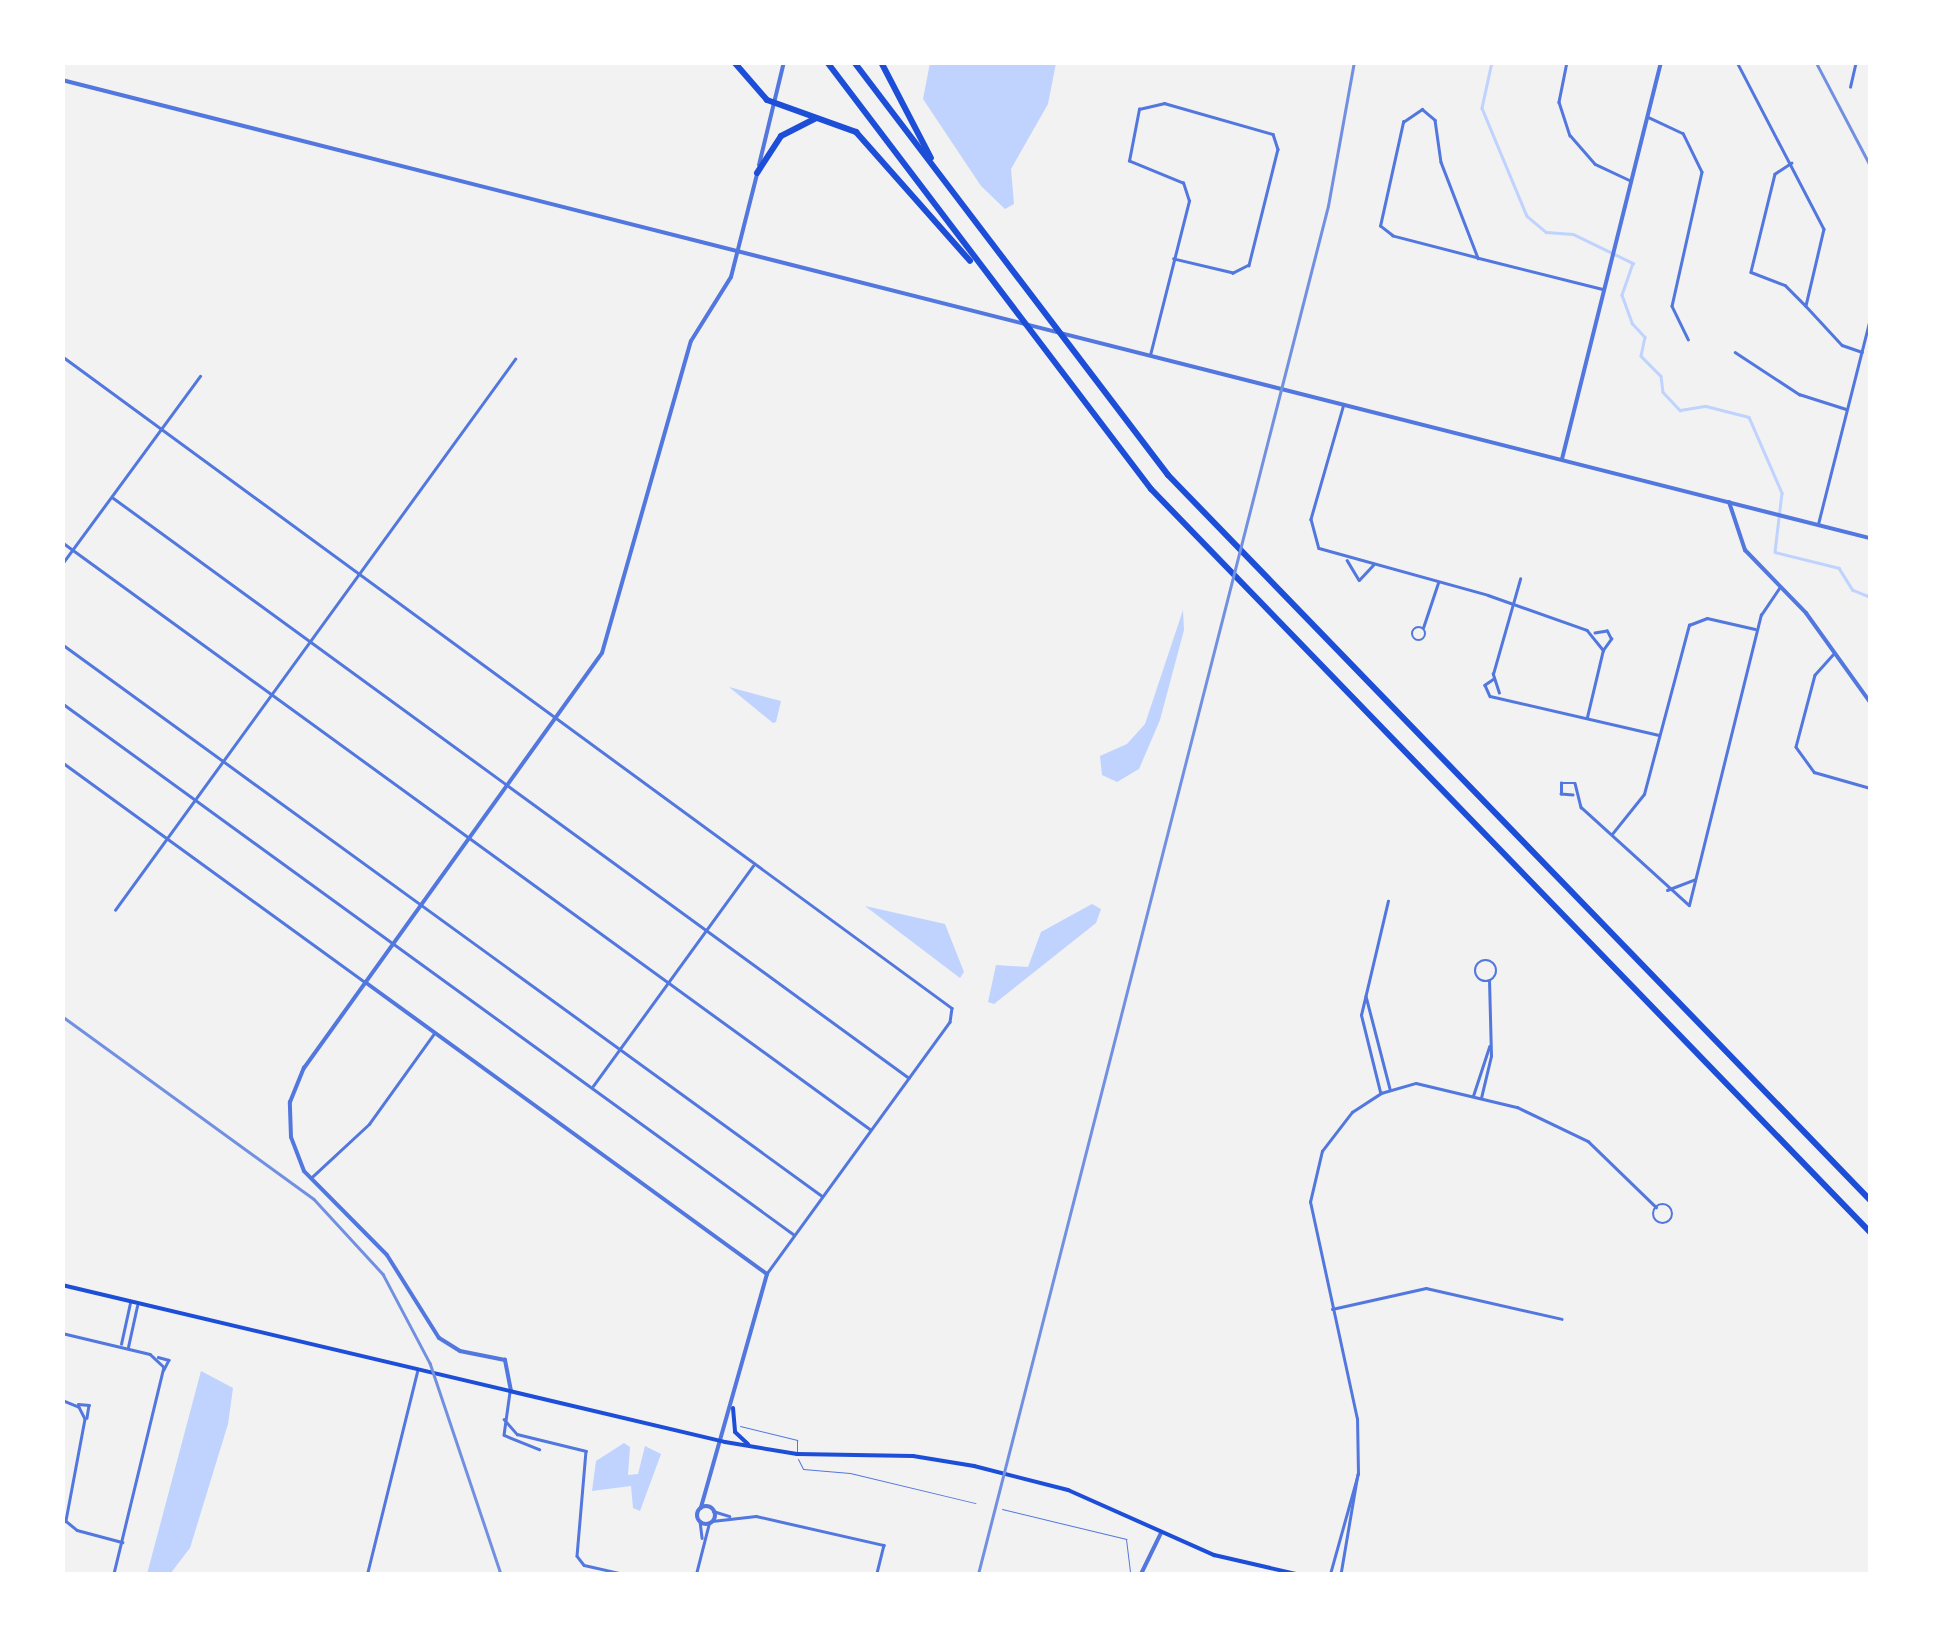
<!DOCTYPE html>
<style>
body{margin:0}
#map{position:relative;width:1933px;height:1637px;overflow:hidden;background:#f2f2f2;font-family:Raleway,sans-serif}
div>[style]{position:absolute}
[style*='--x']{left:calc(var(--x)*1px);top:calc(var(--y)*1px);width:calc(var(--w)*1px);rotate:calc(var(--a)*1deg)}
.water>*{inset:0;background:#bfd3fe}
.stream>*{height:2.5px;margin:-1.25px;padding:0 1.25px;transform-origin:1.25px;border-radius:1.25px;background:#bfd3fe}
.service>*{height:1px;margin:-0.5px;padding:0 0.5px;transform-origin:0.5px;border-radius:0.5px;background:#5277de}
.minor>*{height:2.5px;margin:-1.25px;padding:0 1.25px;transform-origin:1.25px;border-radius:1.25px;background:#5277de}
.minor>.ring{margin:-1.25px;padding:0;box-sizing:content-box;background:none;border:2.5px solid #5277de;border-radius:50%}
.tertiary>*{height:4px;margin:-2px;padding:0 2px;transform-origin:2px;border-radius:2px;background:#5277de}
.tertiary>.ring{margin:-2px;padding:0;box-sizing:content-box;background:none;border:4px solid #5277de;border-radius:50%}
.secondary>*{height:4px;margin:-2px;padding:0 2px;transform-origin:2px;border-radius:2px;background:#1d4ed8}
.motorway>*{height:6px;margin:-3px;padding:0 3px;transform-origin:3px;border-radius:3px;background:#1d4ed8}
.rail>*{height:2.5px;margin:-1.25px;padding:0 1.25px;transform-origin:1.25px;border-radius:1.25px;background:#7290e2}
span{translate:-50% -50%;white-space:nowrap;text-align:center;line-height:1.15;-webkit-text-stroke:9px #fff;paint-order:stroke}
.frame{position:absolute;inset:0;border:65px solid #fff;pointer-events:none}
</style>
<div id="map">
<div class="water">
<i style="clip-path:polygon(930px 63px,1056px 63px,1048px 104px,1011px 169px,1014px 204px,1005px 209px,981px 186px,923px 99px)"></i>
<i style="clip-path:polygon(1183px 610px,1184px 630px,1160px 720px,1139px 769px,1117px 782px,1102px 775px,1100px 756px,1127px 744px,1145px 724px)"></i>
<i style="clip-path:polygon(729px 687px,781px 701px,776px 722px,773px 723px)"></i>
<i style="clip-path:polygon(1092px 904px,1101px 909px,1096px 923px,994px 1004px,988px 1002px,996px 965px,1028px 967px,1041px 932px)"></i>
<i style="clip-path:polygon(865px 906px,945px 924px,964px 972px,960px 978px)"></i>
<i style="clip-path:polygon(201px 1371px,233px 1388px,228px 1424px,190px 1548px,170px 1574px,147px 1574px)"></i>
<i style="clip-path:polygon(624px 1443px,630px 1447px,628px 1475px,638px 1474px,645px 1446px,661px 1454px,640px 1511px,633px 1508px,631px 1486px,592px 1491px,596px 1461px)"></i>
</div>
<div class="stream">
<i style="--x:1492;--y:62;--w:47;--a:102.3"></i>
<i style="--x:1482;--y:108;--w:117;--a:67.4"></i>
<i style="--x:1527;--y:216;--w:25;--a:40"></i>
<i style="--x:1546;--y:232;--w:27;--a:4"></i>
<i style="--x:1573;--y:234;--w:67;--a:25.8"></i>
<i style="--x:1633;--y:263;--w:34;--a:109"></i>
<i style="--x:1622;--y:295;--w:30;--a:70"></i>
<i style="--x:1632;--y:323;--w:19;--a:47"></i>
<i style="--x:1645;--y:337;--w:19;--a:102"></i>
<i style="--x:1641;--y:356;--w:28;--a:45"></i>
<i style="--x:1661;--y:376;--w:16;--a:83"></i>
<i style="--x:1663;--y:392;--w:25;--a:47"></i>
<i style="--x:1680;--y:410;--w:26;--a:-9"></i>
<i style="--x:1706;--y:406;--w:44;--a:14.3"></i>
<i style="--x:1749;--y:417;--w:83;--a:66.5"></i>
<i style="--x:1782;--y:493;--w:59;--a:96.8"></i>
<i style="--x:1775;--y:552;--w:66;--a:14"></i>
<i style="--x:1839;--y:568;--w:26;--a:58"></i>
<i style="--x:1853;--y:590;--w:18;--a:22"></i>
</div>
<div class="service">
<i style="--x:740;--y:1426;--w:59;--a:13.8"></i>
<i style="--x:797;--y:1440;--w:12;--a:90"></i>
<i style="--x:798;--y:1459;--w:11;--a:63"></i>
<i style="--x:803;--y:1469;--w:47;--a:4.9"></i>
<i style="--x:850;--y:1473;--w:129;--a:13.5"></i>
<i style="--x:1002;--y:1509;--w:128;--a:13.6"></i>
<i style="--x:1126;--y:1539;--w:35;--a:83"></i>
</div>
<div class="minor">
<i style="--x:1567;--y:62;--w:41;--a:101.3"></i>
<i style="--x:1559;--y:102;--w:35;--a:72"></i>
<i style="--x:1570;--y:135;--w:38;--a:49"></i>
<i style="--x:1595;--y:164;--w:38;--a:25"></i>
<i style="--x:1737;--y:62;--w:188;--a:62.5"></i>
<i style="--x:1824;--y:229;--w:79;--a:103.2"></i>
<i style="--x:1806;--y:306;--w:53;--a:47.3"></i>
<i style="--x:1842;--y:345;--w:21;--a:19"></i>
<i style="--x:1850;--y:87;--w:26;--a:-77"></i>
<i style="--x:1422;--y:109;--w:17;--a:40"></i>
<i style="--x:1435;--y:120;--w:42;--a:81.9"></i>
<i style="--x:1441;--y:162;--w:103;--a:68.9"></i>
<i style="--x:1478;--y:258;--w:88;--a:-165.5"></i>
<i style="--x:1393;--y:236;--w:16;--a:-142"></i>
<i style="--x:1380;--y:226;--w:107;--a:-77.5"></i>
<i style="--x:1403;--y:122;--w:23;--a:-34"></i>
<i style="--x:1648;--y:117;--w:38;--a:25"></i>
<i style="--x:1683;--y:133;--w:43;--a:64"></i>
<i style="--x:1702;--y:172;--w:137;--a:102.6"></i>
<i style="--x:1672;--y:306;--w:37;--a:64"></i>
<i style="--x:1792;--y:163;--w:20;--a:147"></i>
<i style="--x:1775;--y:174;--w:101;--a:103.8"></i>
<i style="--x:1751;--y:272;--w:36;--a:21"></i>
<i style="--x:1785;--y:285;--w:28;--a:45"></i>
<i style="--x:1479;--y:258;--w:127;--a:14.1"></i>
<i style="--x:1735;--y:352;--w:77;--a:33.3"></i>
<i style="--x:1799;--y:394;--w:49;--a:17.7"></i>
<i style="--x:1150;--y:355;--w:159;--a:-75.8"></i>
<i style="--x:1189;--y:201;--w:19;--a:-108"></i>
<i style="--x:1183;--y:183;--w:58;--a:-157.8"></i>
<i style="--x:1129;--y:161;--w:53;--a:-79.1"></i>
<i style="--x:1139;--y:109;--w:26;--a:-13"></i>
<i style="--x:1164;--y:103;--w:113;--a:15.9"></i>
<i style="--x:1273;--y:134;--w:16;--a:72"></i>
<i style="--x:1278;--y:149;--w:120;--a:104"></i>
<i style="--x:1249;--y:265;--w:18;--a:153"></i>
<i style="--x:1233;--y:273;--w:61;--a:-166.7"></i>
<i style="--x:62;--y:356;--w:1103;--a:36.23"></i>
<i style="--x:952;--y:1008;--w:14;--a:98"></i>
<i style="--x:950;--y:1022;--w:311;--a:126"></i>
<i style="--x:1344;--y:404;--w:120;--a:106"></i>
<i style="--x:1311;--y:519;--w:30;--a:75"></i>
<i style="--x:1319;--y:548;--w:175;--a:15.5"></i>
<i style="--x:1488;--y:595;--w:105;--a:19.5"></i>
<i style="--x:1587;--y:630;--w:26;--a:51"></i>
<i style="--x:112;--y:497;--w:986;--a:36.09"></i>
<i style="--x:1818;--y:524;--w:212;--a:-75.8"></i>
<i style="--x:62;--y:542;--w:999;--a:36"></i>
<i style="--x:1347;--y:560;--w:23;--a:59"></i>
<i style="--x:1359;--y:580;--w:21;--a:-47"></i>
<i style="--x:62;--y:564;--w:233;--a:-53.7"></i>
<i class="ring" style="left:1412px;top:627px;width:11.5px;height:11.5px"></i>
<i style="--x:1423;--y:628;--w:47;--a:-71.6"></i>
<i style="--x:62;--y:644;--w:939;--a:35.99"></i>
<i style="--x:1834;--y:654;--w:28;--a:132"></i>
<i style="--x:1815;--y:675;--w:74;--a:104.8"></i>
<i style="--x:1796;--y:747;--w:31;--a:54"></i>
<i style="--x:1814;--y:772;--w:58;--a:15.9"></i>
<i style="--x:1494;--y:679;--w:11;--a:146"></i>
<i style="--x:1485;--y:685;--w:12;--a:66"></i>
<i style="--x:1490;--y:696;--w:173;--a:13"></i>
<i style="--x:1499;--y:693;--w:20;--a:-108"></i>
<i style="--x:1493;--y:674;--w:99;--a:-74.1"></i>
<i style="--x:62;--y:703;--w:904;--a:35.99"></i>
<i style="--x:1587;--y:717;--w:69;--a:-76.6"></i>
<i style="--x:1603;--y:650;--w:14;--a:-54"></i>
<i style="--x:1611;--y:639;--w:9;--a:-117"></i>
<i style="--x:1607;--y:631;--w:12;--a:171"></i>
<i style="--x:62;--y:762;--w:374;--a:36"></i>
<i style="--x:1573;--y:795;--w:12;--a:-175"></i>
<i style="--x:1561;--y:794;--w:11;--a:-90"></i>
<i style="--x:1561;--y:783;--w:14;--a:0"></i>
<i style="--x:1575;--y:783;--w:25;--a:76"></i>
<i style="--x:1581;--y:807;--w:146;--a:42.2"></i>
<i style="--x:1689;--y:905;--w:299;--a:-76.1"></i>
<i style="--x:1761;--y:615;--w:34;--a:-56"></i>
<i style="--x:1612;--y:834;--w:51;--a:-51.3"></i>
<i style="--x:1644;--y:794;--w:175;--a:-75.1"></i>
<i style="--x:1689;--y:625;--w:19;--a:-21"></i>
<i style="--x:1707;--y:618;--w:49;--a:12.9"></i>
<i style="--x:1667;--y:890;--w:30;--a:-21"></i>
<i style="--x:115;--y:910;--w:681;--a:-54.02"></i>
<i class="ring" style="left:1475px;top:960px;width:19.5px;height:19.5px"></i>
<i style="--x:1366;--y:996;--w:96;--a:75.5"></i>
<i style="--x:593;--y:1086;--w:272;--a:-54"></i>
<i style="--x:1380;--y:1092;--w:79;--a:-103.9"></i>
<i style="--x:1361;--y:1015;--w:117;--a:-76.7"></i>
<i style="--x:1473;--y:1096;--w:52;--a:-71.9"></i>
<i style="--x:1481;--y:1098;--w:43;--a:-76.6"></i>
<i style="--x:1491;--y:1056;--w:75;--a:-91.5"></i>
<i style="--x:312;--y:1177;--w:78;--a:-42.9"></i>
<i style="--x:369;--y:1124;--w:110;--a:-54.3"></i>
<i class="ring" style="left:1653px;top:1204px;width:17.5px;height:17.5px"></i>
<i style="--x:1332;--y:1309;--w:96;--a:-12.6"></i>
<i style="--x:1426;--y:1288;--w:139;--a:12.8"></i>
<i style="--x:62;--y:1333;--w:90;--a:13.4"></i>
<i style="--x:150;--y:1354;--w:19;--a:43"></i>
<i style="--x:164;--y:1367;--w:213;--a:103.6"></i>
<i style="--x:121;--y:1344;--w:42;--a:-77.6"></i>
<i style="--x:128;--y:1347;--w:42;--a:-77.6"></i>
<i style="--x:158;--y:1357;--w:11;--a:15"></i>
<i style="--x:169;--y:1360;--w:11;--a:117"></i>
<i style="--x:510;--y:1392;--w:43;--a:97.9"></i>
<i style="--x:504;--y:1435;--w:38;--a:22"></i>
<i style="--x:62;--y:1400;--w:18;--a:22"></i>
<i style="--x:79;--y:1407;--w:13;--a:63"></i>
<i style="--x:85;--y:1419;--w:104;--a:100.6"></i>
<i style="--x:66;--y:1521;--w:14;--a:39"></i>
<i style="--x:77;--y:1530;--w:47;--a:14.9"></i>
<i style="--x:78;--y:1404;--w:11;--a:5"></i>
<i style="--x:89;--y:1405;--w:13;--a:99"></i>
<i style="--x:504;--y:1419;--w:20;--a:49"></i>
<i style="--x:517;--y:1434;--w:71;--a:13.8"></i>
<i style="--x:586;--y:1451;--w:105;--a:94.9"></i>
<i style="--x:577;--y:1556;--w:11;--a:52"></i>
<i style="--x:584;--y:1565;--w:41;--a:12.7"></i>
<i style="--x:1358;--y:1474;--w:55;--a:-91"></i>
<i style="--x:1357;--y:1419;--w:222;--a:-102.2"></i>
<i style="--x:1310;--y:1202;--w:52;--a:-76.8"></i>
<i style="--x:1322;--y:1151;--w:49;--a:-52.4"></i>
<i style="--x:1352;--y:1112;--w:35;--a:-33"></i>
<i style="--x:1381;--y:1093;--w:36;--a:-16"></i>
<i style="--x:1416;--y:1083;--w:104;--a:13.4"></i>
<i style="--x:1517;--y:1107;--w:79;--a:25.6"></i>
<i style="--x:1588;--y:1141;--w:95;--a:44.1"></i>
<i style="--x:713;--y:1511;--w:17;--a:17"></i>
<i style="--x:700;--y:1521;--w:17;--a:83"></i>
<i style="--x:712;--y:1521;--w:44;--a:-6.5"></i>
<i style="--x:756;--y:1516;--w:131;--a:12.8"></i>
<i style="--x:884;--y:1545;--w:30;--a:104"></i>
<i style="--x:367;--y:1574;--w:208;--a:-76.1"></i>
<i style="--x:696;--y:1574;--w:53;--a:-75.7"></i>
<i style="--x:1330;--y:1574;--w:104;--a:-74.4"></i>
<i style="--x:1358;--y:1474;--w:101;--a:99.6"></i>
</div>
<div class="tertiary">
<i style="--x:62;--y:80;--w:1865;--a:14.22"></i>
<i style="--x:759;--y:165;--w:106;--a:-76.4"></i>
<i style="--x:1562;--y:459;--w:409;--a:-76"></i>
<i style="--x:1729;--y:502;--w:51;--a:71.6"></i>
<i style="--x:1745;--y:550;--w:88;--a:45.9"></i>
<i style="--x:1806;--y:613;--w:110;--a:54.3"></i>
<i style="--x:365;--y:982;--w:497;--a:36"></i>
<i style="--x:767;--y:1274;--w:243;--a:105.8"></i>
<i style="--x:511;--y:1391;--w:32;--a:-101"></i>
<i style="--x:505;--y:1360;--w:46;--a:-168.7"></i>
<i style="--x:460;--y:1351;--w:25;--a:-148"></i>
<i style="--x:439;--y:1338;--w:98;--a:-122.1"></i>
<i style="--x:387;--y:1255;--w:118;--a:-134.7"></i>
<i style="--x:304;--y:1171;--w:36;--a:-111"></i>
<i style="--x:291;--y:1137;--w:35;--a:-92"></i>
<i style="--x:290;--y:1102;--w:37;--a:-68"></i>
<i style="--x:304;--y:1068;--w:511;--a:-54.32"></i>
<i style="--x:602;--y:653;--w:324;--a:-74.1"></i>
<i style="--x:691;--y:341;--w:75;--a:-58"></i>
<i style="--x:731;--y:277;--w:106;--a:-75.8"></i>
<i class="ring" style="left:697px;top:1506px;width:14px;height:14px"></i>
<i style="--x:1141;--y:1574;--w:46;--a:-64"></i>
</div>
<div class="secondary">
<i style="--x:62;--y:1285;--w:681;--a:13.32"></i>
<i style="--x:725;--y:1442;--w:73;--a:9.5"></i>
<i style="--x:797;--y:1454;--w:116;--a:1"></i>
<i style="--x:913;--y:1456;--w:62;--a:9.3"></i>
<i style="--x:974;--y:1466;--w:97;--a:14.3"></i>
<i style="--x:1068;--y:1490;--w:160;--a:24"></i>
<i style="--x:1214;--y:1555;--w:84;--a:13"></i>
<i style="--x:733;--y:1408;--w:24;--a:85"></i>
<i style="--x:735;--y:1432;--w:18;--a:43"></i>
</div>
<div class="motorway">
<i style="--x:734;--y:62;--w:50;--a:49"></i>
<i style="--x:767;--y:100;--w:95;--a:19.8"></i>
<i style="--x:856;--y:132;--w:172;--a:48.5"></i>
<i style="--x:827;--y:62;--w:536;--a:52.81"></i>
<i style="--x:1151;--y:489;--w:1034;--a:45.94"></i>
<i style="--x:854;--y:62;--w:519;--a:52.75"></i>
<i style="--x:1168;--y:475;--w:1009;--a:45.92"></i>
<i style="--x:881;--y:62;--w:108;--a:62.5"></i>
<i style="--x:757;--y:173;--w:44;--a:-57"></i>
<i style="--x:781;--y:136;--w:39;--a:-27"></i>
</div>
<div class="rail">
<i style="--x:1816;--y:62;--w:116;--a:62.3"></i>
<i style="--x:62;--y:1016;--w:311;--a:36"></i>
<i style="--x:314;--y:1199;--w:102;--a:47.4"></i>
<i style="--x:383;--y:1274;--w:101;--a:62.2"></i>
<i style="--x:430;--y:1363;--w:223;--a:71.4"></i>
<i style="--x:978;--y:1574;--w:1412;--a:-75.65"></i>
<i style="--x:1328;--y:206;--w:146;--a:-79.8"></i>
</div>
<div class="frame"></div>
</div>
